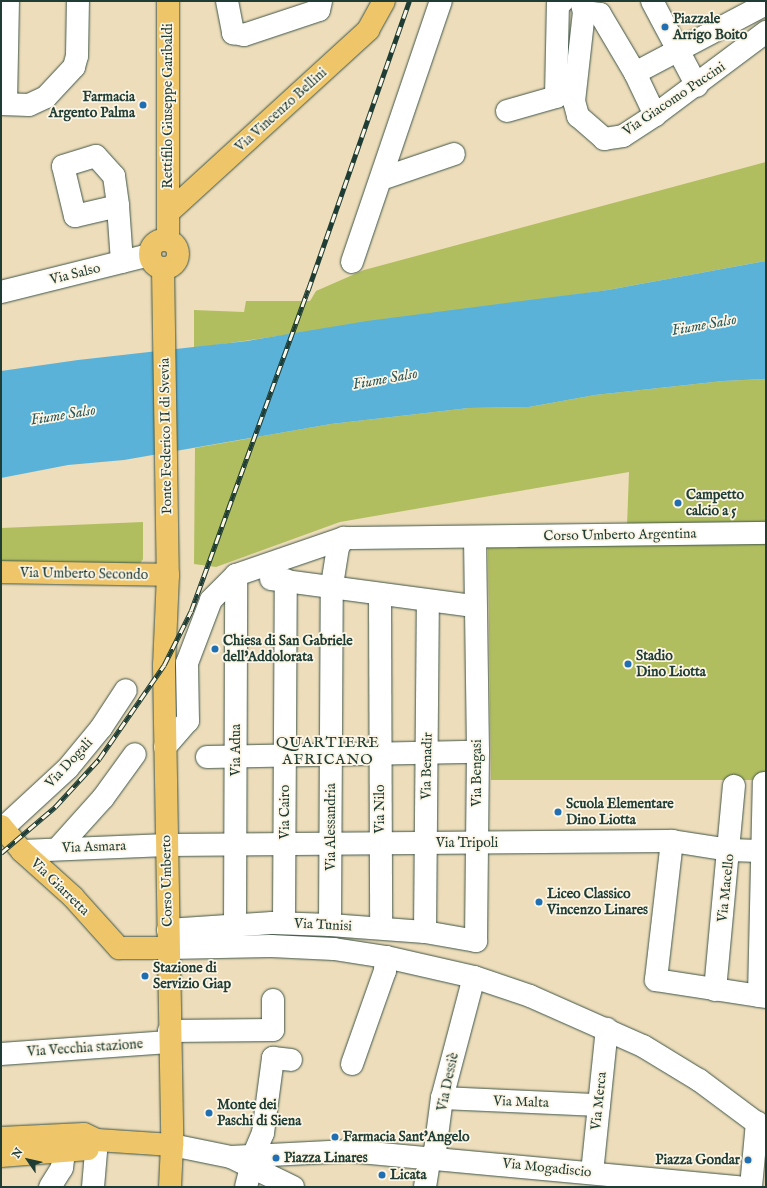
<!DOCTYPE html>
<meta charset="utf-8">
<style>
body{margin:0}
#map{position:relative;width:767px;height:1188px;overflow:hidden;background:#edddba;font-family:"IM FELL English",serif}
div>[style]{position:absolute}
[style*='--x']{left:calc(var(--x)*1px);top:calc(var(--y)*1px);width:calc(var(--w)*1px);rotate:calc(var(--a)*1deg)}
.green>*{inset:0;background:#b1be60}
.water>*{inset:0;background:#5bb2d8}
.roads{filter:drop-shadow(0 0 1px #3e5548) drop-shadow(0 0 1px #3e5548)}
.minor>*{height:22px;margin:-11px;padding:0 11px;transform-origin:11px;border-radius:11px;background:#fff}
.major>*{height:22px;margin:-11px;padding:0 11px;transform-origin:11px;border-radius:11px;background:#eec569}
.major>.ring{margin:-11px;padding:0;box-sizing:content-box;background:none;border:22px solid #eec569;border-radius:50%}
.rail>*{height:4.5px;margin-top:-2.25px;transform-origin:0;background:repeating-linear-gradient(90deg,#fcf5e5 0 9px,#1f3d34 0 18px);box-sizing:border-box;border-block:1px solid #1f3d34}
.dots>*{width:11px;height:11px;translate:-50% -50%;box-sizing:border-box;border:2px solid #fcf5e5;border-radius:50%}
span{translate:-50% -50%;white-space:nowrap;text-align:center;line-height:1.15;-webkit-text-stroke:3.5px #fcf5e5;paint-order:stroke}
.poi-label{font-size:14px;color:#1f3d34;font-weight:700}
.left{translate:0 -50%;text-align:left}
.right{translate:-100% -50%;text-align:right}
.street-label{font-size:14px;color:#1f3d34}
.water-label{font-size:15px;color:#2e5a5d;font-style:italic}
.neighbourhood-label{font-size:15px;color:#1f3d34;letter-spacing:1px}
.frame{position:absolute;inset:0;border:2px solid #1f3d34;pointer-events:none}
.north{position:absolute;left:8px;top:1140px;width:40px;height:40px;-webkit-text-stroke:3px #fcf5e5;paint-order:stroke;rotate:304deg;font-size:11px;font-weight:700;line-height:16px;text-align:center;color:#1f3d34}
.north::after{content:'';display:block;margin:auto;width:14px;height:18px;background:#1f3d34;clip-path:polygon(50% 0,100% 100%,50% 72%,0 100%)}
</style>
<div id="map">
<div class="green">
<i style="clip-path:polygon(766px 162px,766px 261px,608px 290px,194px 348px,194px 310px,244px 312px,246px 301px,310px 301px,316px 291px,364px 270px)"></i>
<i style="clip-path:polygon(766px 379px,766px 525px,627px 526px,629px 472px,340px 522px,216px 567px,194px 564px,195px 448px,331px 424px,469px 408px,529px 407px,595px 395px,723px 381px)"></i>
<i style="clip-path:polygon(143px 522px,143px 559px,138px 566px,1px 562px,1px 528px)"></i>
<i style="clip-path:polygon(517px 542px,766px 542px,766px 780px,491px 780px,488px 548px,517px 548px)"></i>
</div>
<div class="water">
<i style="clip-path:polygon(766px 261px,766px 379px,723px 381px,595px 395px,529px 407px,469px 408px,331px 424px,124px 460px,68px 465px,1px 478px,1px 371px,78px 360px,247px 341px,367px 321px,608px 290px)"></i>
</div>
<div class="roads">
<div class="minor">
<i style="--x:227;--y:1;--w:33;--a:79"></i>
<i style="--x:233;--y:33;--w:11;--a:10"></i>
<i style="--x:244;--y:35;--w:79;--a:-18.4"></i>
<i style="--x:319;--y:10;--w:9;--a:-77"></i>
<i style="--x:581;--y:1;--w:11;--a:75"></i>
<i style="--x:584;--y:12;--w:90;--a:96.4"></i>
<i style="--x:574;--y:101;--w:16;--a:75"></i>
<i style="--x:578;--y:116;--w:35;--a:41"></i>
<i style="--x:604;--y:139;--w:19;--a:-9"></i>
<i style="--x:623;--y:136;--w:38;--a:-33"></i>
<i style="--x:655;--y:115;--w:139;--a:-36.8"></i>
<i style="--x:652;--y:1;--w:96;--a:62.1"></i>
<i style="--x:584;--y:12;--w:16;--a:7"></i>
<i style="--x:600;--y:14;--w:69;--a:59.3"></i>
<i style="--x:635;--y:73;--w:47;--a:64.5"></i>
<i style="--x:635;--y:73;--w:148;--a:-27.8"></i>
<i style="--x:1;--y:104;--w:28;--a:2"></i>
<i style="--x:29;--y:105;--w:19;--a:-25"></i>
<i style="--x:46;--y:97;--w:41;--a:-47"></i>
<i style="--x:74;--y:67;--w:11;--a:-75"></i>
<i style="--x:77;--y:56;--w:55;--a:-89"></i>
<i style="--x:6;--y:104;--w:103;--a:-88.9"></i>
<i style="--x:507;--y:111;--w:51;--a:-15.9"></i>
<i style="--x:556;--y:97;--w:92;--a:-88.8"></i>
<i style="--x:558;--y:5;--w:6;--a:-39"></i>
<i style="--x:381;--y:179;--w:77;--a:-18.9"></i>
<i style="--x:118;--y:206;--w:44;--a:166.9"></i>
<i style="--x:75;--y:216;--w:51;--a:-103.5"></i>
<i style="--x:63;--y:166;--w:34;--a:-17"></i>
<i style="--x:96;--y:156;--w:27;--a:48"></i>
<i style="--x:114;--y:176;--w:30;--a:82"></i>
<i style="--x:118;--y:206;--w:56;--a:85.9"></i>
<i style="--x:352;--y:262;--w:276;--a:-71.2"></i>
<i style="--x:1;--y:292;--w:153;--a:-14"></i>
<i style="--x:271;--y:579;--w:205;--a:7.6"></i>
<i style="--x:380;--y:595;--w:333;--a:89.8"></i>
<i style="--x:165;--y:747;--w:35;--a:-49"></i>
<i style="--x:188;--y:721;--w:58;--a:-91"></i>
<i style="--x:187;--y:663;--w:67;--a:-69.1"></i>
<i style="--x:211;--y:600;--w:35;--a:-45"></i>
<i style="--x:236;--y:575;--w:114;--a:-18.9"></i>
<i style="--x:344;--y:538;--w:422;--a:-0.7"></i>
<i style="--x:207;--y:757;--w:271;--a:-1.1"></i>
<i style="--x:3;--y:828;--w:88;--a:-42.7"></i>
<i style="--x:68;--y:768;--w:52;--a:-50.5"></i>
<i style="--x:101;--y:728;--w:45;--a:-56.7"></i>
<i style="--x:672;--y:841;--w:140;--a:96.6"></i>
<i style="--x:656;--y:980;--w:111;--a:8.8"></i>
<i style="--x:58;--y:848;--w:67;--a:-48"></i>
<i style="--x:103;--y:798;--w:54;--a:-54"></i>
<i style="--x:22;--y:851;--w:145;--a:-2.4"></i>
<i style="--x:167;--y:845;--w:505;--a:-0.45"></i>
<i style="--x:672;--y:841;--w:59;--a:8.8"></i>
<i style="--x:730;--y:850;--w:36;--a:2"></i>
<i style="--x:284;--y:923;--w:343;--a:-89.7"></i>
<i style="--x:235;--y:925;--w:350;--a:-89.8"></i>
<i style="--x:330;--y:925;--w:340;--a:-89.7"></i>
<i style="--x:332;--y:585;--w:38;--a:-81"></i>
<i style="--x:338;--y:547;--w:11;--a:-56"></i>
<i style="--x:168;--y:930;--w:104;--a:-3.9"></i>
<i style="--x:272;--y:923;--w:58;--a:2"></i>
<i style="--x:330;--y:925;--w:95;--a:4.2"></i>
<i style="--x:425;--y:932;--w:52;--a:10"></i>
<i style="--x:476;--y:941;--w:189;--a:-89.4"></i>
<i style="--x:478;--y:752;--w:214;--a:-90.8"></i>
<i style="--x:425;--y:932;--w:331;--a:-89.5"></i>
<i style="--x:168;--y:948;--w:103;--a:-1.1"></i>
<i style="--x:271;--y:946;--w:63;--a:2.7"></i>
<i style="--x:334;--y:949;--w:53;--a:8.7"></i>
<i style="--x:386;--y:957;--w:90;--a:12.8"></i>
<i style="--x:474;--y:977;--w:59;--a:18.7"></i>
<i style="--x:530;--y:996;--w:124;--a:23.9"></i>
<i style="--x:643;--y:1046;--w:66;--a:31.3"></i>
<i style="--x:699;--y:1080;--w:84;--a:36.7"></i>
<i style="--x:715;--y:990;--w:205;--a:-84.7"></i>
<i style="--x:759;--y:996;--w:213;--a:-88.7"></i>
<i style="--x:169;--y:1031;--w:104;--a:-0.6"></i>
<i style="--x:273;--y:1030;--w:30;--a:-90"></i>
<i style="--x:1;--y:1054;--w:168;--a:-4.1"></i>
<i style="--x:352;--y:1064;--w:99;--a:-70.5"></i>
<i style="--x:385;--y:971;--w:14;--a:-86"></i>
<i style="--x:442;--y:1098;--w:157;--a:2.6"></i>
<i style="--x:172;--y:1145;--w:60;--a:11.5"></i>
<i style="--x:231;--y:1157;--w:69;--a:25.8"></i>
<i style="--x:231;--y:1157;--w:118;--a:-2.9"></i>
<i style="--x:349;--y:1151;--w:391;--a:5.3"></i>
<i style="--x:592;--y:1173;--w:145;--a:-84.1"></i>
<i style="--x:50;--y:1187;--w:22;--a:-58"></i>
<i style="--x:62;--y:1168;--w:17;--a:-83"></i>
<i style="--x:64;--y:1151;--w:17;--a:-59"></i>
<i style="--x:93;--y:1187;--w:47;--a:-85.1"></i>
<i style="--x:246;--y:1187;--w:34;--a:-76"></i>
<i style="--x:254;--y:1154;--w:23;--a:-67"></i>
<i style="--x:263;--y:1133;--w:76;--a:-82.4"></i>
<i style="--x:273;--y:1058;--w:18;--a:6"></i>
<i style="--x:425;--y:1187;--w:30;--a:-81"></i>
<i style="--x:430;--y:1157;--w:8;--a:-50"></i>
<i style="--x:435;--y:1151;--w:53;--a:-82.5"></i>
<i style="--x:442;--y:1098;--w:125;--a:-75.2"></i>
<i style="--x:751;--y:1187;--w:65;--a:-84.7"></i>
</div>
<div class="major">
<i style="--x:169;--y:212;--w:270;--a:-42.4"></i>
<i style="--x:368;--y:30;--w:33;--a:-61"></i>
<i class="ring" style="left:150px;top:240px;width:6px;height:6px"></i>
<i style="--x:168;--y:240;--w:239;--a:-90"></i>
<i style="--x:163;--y:268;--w:307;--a:89.1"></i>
<i style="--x:168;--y:575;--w:90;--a:92.5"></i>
<i style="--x:164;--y:665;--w:480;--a:89"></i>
<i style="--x:172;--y:1145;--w:42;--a:92.7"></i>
<i style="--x:1;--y:572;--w:167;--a:1"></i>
<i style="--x:1;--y:826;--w:33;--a:50"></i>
<i style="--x:22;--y:851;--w:69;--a:42"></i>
<i style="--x:73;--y:897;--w:69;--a:48"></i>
<i style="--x:119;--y:948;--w:49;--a:0"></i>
<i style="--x:1;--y:1138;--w:83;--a:-2.8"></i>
<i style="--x:84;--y:1134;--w:14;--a:25"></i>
<i style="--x:97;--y:1140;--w:75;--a:3.8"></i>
<i style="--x:1;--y:1156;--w:87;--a:-4.6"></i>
</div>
</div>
<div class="rail">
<i style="--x:1;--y:853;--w:71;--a:-40.4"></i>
<i style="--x:55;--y:807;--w:65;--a:-47.5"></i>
<i style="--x:99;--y:759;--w:114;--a:-55.3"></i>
<i style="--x:164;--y:665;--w:60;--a:-63.4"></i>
<i style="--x:191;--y:611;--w:342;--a:-70"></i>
<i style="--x:308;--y:290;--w:306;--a:-70.7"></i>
</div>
<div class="dots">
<i style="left:665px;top:27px;background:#1f6fb2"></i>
<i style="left:143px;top:105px;background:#1f6fb2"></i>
<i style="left:678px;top:503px;background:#1f6fb2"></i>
<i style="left:215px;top:649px;background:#1f6fb2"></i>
<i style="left:628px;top:664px;background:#1f6fb2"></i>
<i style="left:558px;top:812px;background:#1f6fb2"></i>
<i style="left:539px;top:902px;background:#1f6fb2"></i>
<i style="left:145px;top:976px;background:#1f6fb2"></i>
<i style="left:209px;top:1113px;background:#1f6fb2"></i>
<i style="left:335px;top:1137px;background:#1f6fb2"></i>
<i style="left:276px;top:1158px;background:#1f6fb2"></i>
<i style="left:748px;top:1160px;background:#1f6fb2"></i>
<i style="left:382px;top:1175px;background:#1f6fb2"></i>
</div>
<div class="poi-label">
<span class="left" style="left:673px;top:27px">Piazzale<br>Arrigo Boito</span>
<span class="right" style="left:135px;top:105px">Farmacia<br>Argento Palma</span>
<span class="left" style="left:686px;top:503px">Campetto<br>calcio a 5</span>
<span class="left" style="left:223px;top:649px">Chiesa di San Gabriele<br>dell'Addolorata</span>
<span class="left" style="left:636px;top:664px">Stadio<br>Dino Liotta</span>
<span class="left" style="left:566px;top:812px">Scuola Elementare<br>Dino Liotta</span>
<span class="left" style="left:547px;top:902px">Liceo Classico<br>Vincenzo Linares</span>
<span class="left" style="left:153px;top:976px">Stazione di<br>Servizio Giap</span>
<span class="left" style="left:217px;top:1113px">Monte dei<br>Paschi di Siena</span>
<span class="left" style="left:343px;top:1137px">Farmacia Sant'Angelo</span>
<span class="left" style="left:284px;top:1158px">Piazza Linares</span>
<span class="right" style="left:740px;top:1160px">Piazza Gondar</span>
<span class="left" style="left:390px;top:1175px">Licata</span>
</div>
<div class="street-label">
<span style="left:674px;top:99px;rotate:-34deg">Via Giacomo Puccini</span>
<span style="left:168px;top:106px;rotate:-90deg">Rettifilo Giuseppe Garibaldi</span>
<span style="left:281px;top:110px;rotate:-42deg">Via Vincenzo Bellini</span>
<span style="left:75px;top:274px;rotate:-14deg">Via Salso</span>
<span style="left:166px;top:436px;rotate:-91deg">Ponte Federico II di Svevia</span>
<span style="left:620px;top:535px;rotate:-1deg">Corso Umberto Argentina</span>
<span style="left:84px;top:574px;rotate:1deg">Via Umberto Secondo</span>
<span style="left:236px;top:750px;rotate:-90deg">Via Adua</span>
<span style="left:69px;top:763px;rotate:-47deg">Via Dogali</span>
<span style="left:427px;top:766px;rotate:-89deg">Via Benadir</span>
<span style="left:477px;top:773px;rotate:-90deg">Via Bengasi</span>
<span style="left:380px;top:809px;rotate:-90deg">Via Nilo</span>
<span style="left:285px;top:812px;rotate:-90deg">Via Cairo</span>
<span style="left:331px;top:827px;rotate:-90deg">Via Alessandria</span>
<span style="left:467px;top:843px">Via Tripoli</span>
<span style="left:94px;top:847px;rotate:-2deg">Via Asmara</span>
<span style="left:167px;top:881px;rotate:-91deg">Corso Umberto</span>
<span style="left:60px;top:887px;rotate:44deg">Via Giarretta</span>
<span style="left:726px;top:888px;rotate:-84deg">Via Macello</span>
<span style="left:323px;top:925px;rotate:3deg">Via Tunisi</span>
<span style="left:85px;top:1048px;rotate:-4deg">Via Vecchia stazione</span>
<span style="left:448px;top:1082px;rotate:-78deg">Via Dessiè</span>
<span style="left:599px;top:1101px;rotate:-84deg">Via Merca</span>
<span style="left:521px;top:1102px;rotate:2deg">Via Malta</span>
<span style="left:547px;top:1168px;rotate:6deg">Via Mogadiscio</span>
</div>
<div class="water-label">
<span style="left:704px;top:325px;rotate:-10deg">Fiume Salso</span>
<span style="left:385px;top:379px;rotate:-10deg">Fiume Salso</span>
<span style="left:63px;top:415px;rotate:-9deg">Fiume Salso</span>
</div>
<div class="neighbourhood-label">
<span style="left:328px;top:751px">QUARTIERE<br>AFRICANO</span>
</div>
<div class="frame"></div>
<div class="north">N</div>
</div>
